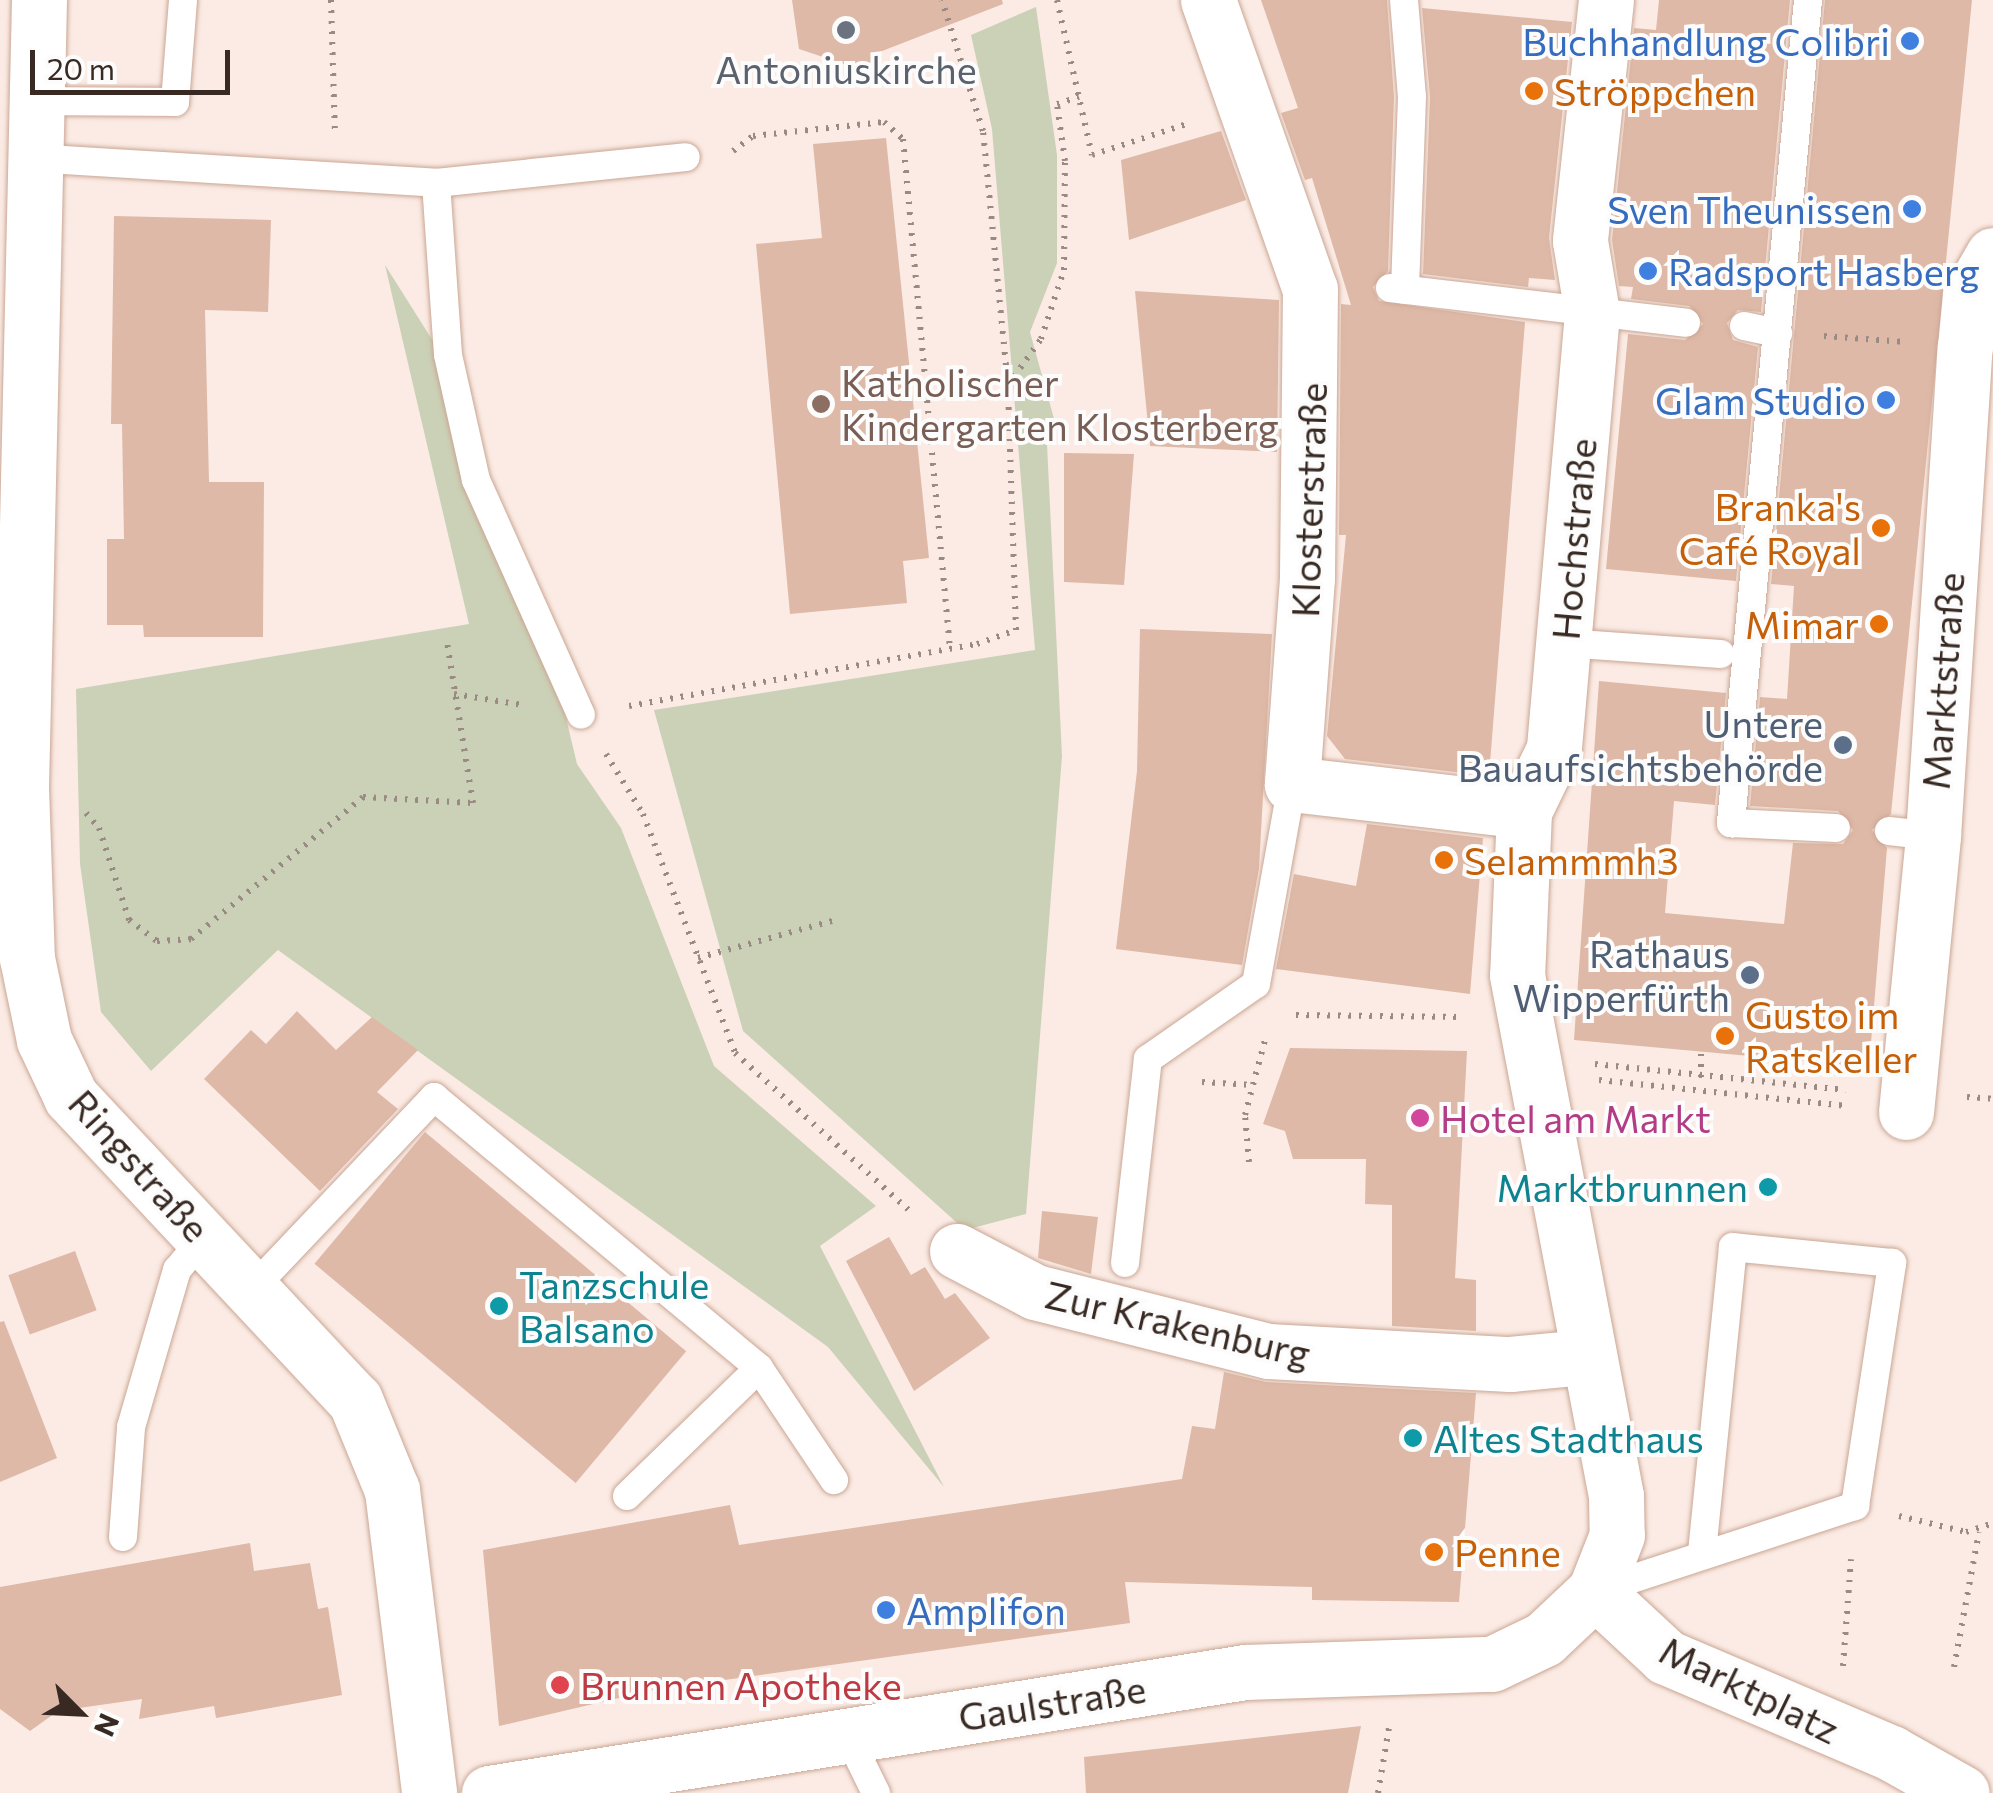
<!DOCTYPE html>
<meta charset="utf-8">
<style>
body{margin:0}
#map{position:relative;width:1993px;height:1793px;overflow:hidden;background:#fbebe4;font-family:Commissioner,sans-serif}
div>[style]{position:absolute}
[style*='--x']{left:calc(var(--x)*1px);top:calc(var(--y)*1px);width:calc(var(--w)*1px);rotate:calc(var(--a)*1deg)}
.green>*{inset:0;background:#cbd1b6}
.building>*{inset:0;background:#deb9a7;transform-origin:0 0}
.path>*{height:6px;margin-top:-3px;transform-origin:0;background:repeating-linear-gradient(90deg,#998a83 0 2.5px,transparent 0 10.5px)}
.roads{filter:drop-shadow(0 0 2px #caa694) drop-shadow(0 0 2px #caa694)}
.service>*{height:28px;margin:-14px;padding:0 14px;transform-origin:14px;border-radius:14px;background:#fff}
.minor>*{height:55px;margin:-27.5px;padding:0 27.5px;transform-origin:27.5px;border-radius:27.5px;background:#fff}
.tertiary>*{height:55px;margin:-27.5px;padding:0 27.5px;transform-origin:27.5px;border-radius:27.5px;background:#fff}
.dots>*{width:28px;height:28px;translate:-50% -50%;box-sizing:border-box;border:5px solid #fcfcfc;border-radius:50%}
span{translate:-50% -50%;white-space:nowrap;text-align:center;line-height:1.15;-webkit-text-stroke:8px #fcfcfc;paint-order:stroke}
.shop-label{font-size:38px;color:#366cbe}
.right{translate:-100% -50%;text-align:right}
.left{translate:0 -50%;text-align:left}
.worship-label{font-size:38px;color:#5b616d}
.food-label{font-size:38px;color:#c56008}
.education-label{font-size:38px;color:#785e54}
.street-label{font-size:38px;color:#382a23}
.service-label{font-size:38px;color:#4e5e75}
.hotel-label{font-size:38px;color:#b23c85}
.culture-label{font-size:38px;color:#0d838f}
.health-label{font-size:38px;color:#be3a42}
.north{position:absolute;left:30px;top:1663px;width:100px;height:100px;-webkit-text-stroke:8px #fcfcfc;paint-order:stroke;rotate:114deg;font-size:28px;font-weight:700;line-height:40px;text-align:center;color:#382a23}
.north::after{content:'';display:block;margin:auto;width:35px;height:45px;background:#382a23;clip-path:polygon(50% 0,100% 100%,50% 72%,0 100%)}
.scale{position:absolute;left:30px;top:50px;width:200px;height:45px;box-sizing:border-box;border:5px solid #382a23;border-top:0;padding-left:12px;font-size:30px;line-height:35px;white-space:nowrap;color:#382a23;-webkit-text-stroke:8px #fcfcfc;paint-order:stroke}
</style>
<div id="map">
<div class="green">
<i style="clip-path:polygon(1036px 7px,1057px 155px,1057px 263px,1030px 332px,1056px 426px,1047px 444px,1062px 756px,1026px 1214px,965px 1230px,743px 1031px,654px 710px,1035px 650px,992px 129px,971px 35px)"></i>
<i style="clip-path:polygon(385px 265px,433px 341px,463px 485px,541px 613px,577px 764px,621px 828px,714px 1066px,876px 1206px,820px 1246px,944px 1487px,828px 1347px,278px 950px,151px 1071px,101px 1012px,80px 864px,76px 689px,469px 624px)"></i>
</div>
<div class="building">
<i style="clip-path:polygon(792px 0,1002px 0,1003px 4px,877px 53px,880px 76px,799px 49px)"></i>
<i style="clip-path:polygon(1261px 0,1387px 0,1394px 97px,1388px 271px,1373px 287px,1379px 301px,1525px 322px,1489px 776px,1345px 759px,1327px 736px,1346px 535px,1339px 535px,1341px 304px,1351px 305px,1312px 178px,1305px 180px,1281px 113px,1298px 108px)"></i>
<i style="clip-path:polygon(1659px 0,1790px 0,1761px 312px,1738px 310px,1727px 323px,1733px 340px,1758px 347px,1736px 581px,1606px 569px,1628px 334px,1685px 340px,1703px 324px,1689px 306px,1631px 299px,1633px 287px,1619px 286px,1612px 240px,1634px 28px,1656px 30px)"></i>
<i style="clip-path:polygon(1825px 0,1972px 0,1891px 814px,1872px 830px,1887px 848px,1869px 1067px,1574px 1040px,1599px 681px,1726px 693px,1715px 805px,1674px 801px,1665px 913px,1784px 924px,1793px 843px,1843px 844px,1853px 830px,1838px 811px,1750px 806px,1760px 697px,1787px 699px,1794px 586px,1771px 584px)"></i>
<i style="clip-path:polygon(1422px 8px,1572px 22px,1549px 238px,1555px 280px,1529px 278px,1528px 287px,1423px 274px,1430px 97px)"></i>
<i style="clip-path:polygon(1221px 131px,1246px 200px,1129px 240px,1121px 160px)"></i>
<i style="clip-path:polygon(886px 138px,929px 558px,903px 561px,907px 603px,790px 614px,756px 244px,822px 238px,813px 144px)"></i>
<i style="clip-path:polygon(114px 216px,271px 220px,268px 312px,205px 310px,209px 482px,264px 482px,263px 637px,144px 637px,143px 625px,107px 625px,107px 539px,124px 539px,122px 424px,111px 424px)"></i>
<i style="clip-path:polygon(1135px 291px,1279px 300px,1277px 452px,1150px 446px)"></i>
<i style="clip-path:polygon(1064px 453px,1134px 454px,1124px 585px,1064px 582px)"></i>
<i style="clip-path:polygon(1140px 629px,1272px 634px,1259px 868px,1242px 965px,1116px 949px,1137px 771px)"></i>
<i style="clip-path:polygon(1367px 824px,1483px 838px,1470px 994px,1276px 969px,1294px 874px,1356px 886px)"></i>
<i style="clip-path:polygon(297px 1011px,336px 1050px,372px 1017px,418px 1050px,377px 1092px,398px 1109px,320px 1191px,204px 1079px,251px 1030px,266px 1044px)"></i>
<i style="clip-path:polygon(1290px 1048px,1467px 1051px,1455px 1278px,1476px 1280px,1476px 1331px,1392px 1326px,1392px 1205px,1365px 1204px,1366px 1159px,1293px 1159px,1285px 1131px,1263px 1124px)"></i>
<i style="left:425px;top:1132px;width:341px;height:172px;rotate:40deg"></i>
<i style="clip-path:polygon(1042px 1211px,1098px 1217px,1091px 1274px,1038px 1258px)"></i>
<i style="clip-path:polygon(889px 1237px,911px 1275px,925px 1267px,945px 1299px,955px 1293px,990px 1338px,914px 1391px,846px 1261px)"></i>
<i style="left:75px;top:1251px;width:63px;height:71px;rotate:70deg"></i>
<i style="clip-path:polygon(4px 1321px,57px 1458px,0 1482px,0 1322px)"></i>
<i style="clip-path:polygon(1224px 1372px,1266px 1382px,1476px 1393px,1459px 1602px,1312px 1600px,1312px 1587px,1125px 1582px,1130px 1623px,653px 1690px,499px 1726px,483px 1550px,730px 1505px,739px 1545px,1182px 1479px,1192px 1426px,1215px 1429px)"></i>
<i style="clip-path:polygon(250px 1543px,254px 1571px,310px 1563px,318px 1609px,328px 1607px,342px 1695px,216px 1718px,214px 1706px,139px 1719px,142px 1699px,58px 1711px,30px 1731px,0 1709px,0 1587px)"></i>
<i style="clip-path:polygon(1361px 1726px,1348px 1793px,1086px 1793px,1084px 1757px)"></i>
</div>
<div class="path">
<i style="--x:331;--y:0;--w:131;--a:88.3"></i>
<i style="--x:1057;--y:0;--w:159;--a:77.3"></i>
<i style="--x:1092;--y:155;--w:100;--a:-18.1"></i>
<i style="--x:733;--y:151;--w:25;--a:-37"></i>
<i style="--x:753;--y:136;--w:132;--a:-6.1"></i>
<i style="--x:884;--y:122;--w:25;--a:42"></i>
<i style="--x:903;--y:139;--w:512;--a:84.73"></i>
<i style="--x:1824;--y:336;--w:82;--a:4.2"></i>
<i style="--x:1008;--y:385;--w:57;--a:-54.3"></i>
<i style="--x:1041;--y:339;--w:73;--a:-71.6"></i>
<i style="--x:1064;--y:270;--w:109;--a:-89.5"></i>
<i style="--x:1065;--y:161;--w:58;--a:-98"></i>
<i style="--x:1057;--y:104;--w:23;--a:-18"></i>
<i style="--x:454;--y:694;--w:70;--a:9.1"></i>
<i style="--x:629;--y:706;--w:353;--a:-10.1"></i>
<i style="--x:977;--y:644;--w:41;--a:-19.7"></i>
<i style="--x:1016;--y:630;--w:244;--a:-91.9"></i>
<i style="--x:1008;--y:386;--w:256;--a:-95.6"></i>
<i style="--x:983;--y:131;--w:137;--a:-107.4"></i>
<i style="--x:606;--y:754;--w:70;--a:58.3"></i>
<i style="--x:643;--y:814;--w:256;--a:68.9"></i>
<i style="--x:735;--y:1053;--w:236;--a:42.1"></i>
<i style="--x:86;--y:813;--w:20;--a:49"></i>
<i style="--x:99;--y:828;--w:97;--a:71.9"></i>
<i style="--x:129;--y:920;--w:35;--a:37"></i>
<i style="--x:157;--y:941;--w:34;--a:-3"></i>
<i style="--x:191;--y:939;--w:223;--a:-39.5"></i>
<i style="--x:363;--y:797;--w:110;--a:3.1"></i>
<i style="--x:473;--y:803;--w:163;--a:-99.2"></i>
<i style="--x:698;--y:958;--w:142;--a:-15.5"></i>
<i style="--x:1296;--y:1015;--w:166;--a:0.7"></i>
<i style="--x:1595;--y:1064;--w:252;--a:5.9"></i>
<i style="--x:1701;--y:1077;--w:25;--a:-90"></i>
<i style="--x:1599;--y:1080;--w:247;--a:6"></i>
<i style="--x:1202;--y:1082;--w:51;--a:3.4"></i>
<i style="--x:1967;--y:1097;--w:26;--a:4"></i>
<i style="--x:1249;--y:1162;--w:47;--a:-94.9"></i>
<i style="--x:1245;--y:1115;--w:82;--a:-75.1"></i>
<i style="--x:1899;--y:1516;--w:69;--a:13.4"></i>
<i style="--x:1966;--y:1532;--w:28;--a:-18"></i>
<i style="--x:1843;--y:1666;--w:107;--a:-85.7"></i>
<i style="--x:1954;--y:1667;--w:137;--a:-79.5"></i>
<i style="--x:1378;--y:1793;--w:67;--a:-80.5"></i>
</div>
<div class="roads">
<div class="service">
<i style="--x:1404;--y:0;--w:97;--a:85.3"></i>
<i style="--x:1412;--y:97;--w:193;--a:92.1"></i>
<i style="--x:1808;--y:0;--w:827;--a:95.35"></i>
<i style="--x:1731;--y:823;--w:105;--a:2.7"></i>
<i style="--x:33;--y:101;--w:142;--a:0.4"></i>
<i style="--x:175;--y:102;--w:102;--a:-85.5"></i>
<i style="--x:31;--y:158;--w:406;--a:3.5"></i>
<i style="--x:436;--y:183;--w:251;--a:-5.9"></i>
<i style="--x:436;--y:183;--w:172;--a:86"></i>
<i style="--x:448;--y:355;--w:128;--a:77.4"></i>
<i style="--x:476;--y:480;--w:257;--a:65.9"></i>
<i style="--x:1390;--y:288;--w:298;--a:6.7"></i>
<i style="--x:1744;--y:326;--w:35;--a:12"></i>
<i style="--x:1564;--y:643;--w:157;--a:4"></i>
<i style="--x:1889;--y:831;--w:44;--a:6.5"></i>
<i style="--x:1125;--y:1263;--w:205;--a:-83.6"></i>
<i style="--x:1148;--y:1059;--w:131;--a:-34.8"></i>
<i style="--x:1256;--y:984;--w:203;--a:-79.8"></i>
<i style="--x:254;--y:1287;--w:262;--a:-46.5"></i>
<i style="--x:434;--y:1097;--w:423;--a:39.8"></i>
<i style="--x:759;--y:1368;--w:135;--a:56.2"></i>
<i style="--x:627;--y:1496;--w:184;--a:-44.1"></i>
<i style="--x:123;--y:1537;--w:110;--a:-85.8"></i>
<i style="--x:131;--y:1427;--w:164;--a:-73.7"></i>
<i style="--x:177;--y:1270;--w:43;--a:-50.7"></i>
<i style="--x:1595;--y:1591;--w:274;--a:-18.1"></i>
<i style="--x:1855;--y:1506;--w:246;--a:-81.3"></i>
<i style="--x:1892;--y:1263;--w:160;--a:-174.3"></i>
<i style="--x:1733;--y:1247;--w:308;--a:95.8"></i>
<i style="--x:847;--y:1734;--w:66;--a:63.8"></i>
</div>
<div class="minor">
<i style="--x:39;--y:0;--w:788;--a:91.31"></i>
<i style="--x:21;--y:788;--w:170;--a:88"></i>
<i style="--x:27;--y:958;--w:84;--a:78.3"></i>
<i style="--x:44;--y:1040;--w:63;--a:64.7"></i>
<i style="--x:71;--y:1097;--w:415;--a:46.9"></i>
<i style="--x:355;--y:1400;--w:97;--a:67.7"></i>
<i style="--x:392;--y:1490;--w:305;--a:83"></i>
<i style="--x:1208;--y:0;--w:306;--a:70.6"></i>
<i style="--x:1310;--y:289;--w:289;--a:90.6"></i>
<i style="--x:1307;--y:578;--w:207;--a:94.2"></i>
<i style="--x:1292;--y:784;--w:234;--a:6.6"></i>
<i style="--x:1906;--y:1112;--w:277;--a:-84.4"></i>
<i style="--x:1933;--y:836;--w:490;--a:-86.3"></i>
<i style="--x:1965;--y:347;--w:52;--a:-84.5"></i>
<i style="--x:1970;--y:295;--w:46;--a:-60.1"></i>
<i style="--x:957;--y:1251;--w:88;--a:27.7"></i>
<i style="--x:1035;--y:1292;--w:240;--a:14.2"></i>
<i style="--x:1268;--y:1351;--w:242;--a:3.1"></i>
<i style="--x:1510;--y:1364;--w:76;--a:-5.3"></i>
<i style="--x:489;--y:1793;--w:766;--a:-9.09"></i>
<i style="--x:1245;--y:1672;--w:247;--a:-1.9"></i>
<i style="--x:1492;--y:1664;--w:58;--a:-25.7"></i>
<i style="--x:1544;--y:1639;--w:70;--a:-43.3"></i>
</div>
<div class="tertiary">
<i style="--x:1606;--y:0;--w:242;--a:96.2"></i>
<i style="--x:1580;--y:241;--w:73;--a:80.5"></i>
<i style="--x:1592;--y:313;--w:438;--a:95"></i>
<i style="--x:1554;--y:749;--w:69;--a:115.8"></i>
<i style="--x:1524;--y:811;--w:164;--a:92.4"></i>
<i style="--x:1517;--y:975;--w:530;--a:79.24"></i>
<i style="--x:1616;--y:1496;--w:39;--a:89"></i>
<i style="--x:1617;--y:1535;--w:60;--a:111.4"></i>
<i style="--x:1595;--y:1591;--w:97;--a:42.9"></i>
<i style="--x:1666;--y:1657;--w:245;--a:23.1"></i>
<i style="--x:1891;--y:1753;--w:81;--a:29.4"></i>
</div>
</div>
<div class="dots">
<i style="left:846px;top:30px;background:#6b7280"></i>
<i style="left:1910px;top:41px;background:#3f7fe0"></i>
<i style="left:1534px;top:91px;background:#e8710a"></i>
<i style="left:1912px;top:209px;background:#3f7fe0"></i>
<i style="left:1648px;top:271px;background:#3f7fe0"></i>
<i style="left:1886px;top:400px;background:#3f7fe0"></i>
<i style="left:821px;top:404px;background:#8d6e63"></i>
<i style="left:1881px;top:528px;background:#e8710a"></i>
<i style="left:1879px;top:624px;background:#e8710a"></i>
<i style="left:1843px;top:745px;background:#5c6f8a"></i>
<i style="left:1444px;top:860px;background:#e8710a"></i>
<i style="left:1750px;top:975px;background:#5c6f8a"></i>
<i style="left:1725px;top:1036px;background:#e8710a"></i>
<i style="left:1420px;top:1118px;background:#d1479c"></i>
<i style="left:1768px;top:1187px;background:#0f9aa8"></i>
<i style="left:499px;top:1306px;background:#0f9aa8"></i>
<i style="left:1413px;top:1438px;background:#0f9aa8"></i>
<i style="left:1434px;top:1552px;background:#e8710a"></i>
<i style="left:886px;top:1610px;background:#3f7fe0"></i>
<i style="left:560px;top:1685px;background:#e0444e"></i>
</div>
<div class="shop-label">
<span class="right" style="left:1890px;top:41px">Buchhandlung Colibri</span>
<span class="right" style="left:1892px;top:209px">Sven Theunissen</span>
<span class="left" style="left:1668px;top:271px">Radsport Hasberg</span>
<span class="right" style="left:1866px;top:400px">Glam Studio</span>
<span class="left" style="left:906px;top:1610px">Amplifon</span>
</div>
<div class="worship-label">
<span style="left:846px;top:69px">Antoniuskirche</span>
</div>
<div class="food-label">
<span class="left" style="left:1554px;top:91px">Ströppchen</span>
<span class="right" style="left:1861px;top:528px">Branka's<br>Café Royal</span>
<span class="right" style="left:1859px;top:624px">Mimar</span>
<span class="left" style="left:1464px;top:860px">Selammmh3</span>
<span class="left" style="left:1745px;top:1036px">Gusto im<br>Ratskeller</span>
<span class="left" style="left:1454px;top:1552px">Penne</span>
</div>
<div class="education-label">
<span class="left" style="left:841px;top:404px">Katholischer<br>Kindergarten Klosterberg</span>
</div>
<div class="street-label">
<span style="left:1308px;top:500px;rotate:-88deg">Klosterstraße</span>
<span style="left:1573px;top:539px;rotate:-85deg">Hochstraße</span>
<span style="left:1942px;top:681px;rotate:-86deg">Marktstraße</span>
<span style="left:140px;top:1165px;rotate:48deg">Ringstraße</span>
<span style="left:1178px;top:1323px;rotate:13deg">Zur Krakenburg</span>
<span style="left:1750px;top:1689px;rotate:26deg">Marktplatz</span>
<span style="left:1052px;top:1702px;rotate:-9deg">Gaulstraße</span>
</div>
<div class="service-label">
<span class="right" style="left:1823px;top:745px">Untere<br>Bauaufsichtsbehörde</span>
<span class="right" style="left:1730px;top:975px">Rathaus<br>Wipperfürth</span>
</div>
<div class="hotel-label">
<span class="left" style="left:1440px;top:1118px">Hotel am Markt</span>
</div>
<div class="culture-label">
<span class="right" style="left:1748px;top:1187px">Marktbrunnen</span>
<span class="left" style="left:519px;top:1306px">Tanzschule<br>Balsano</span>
<span class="left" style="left:1433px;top:1438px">Altes Stadthaus</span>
</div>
<div class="health-label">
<span class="left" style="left:580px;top:1685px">Brunnen Apotheke</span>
</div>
<div class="north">N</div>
<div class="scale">20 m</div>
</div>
